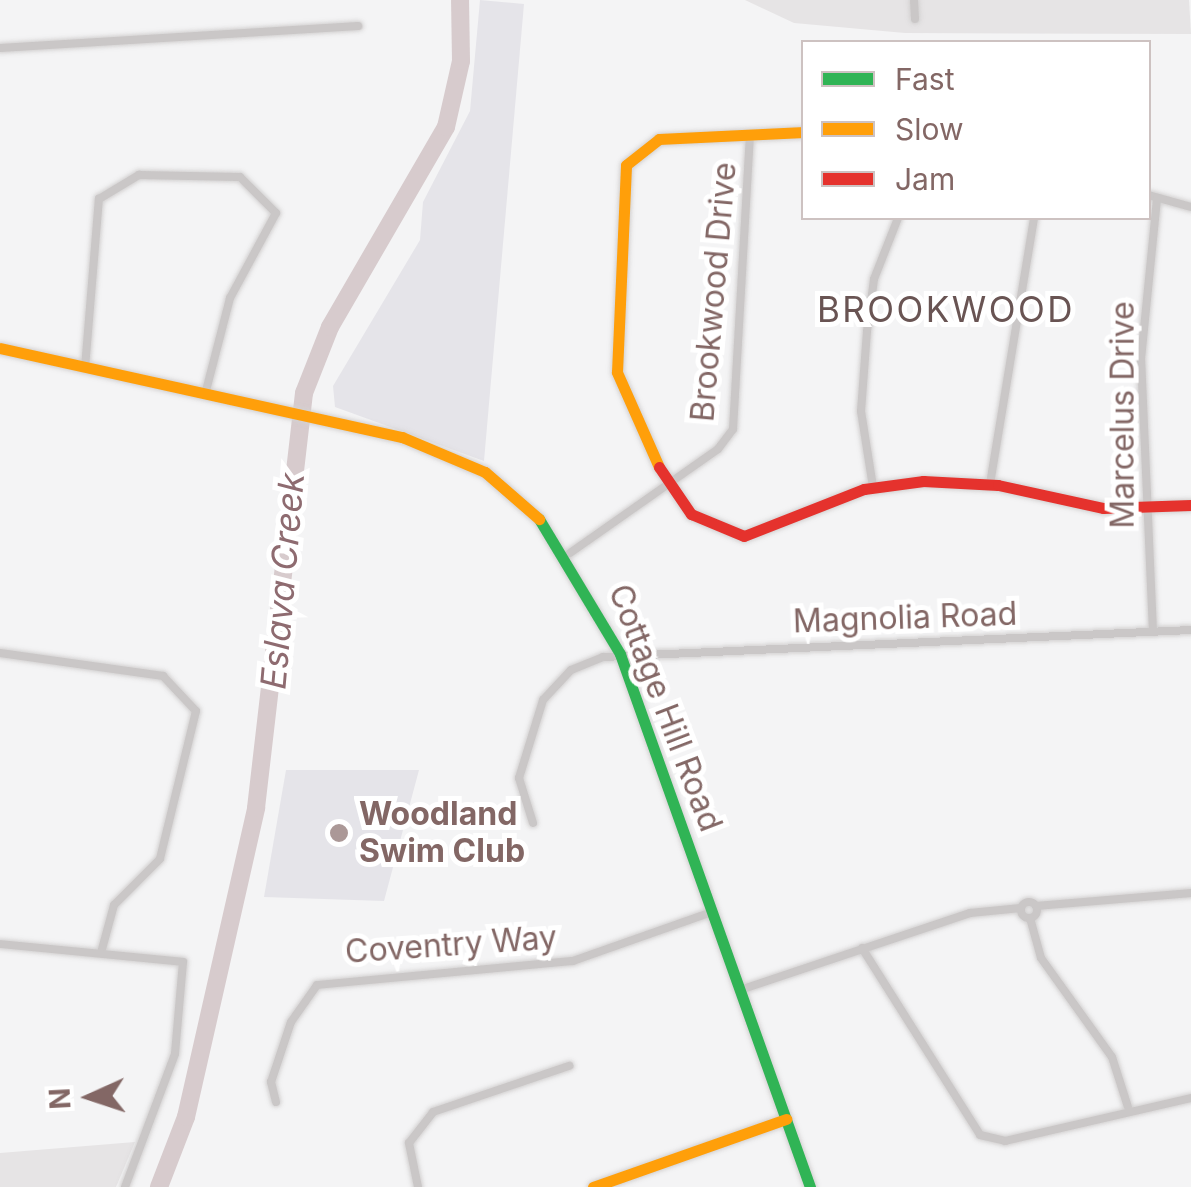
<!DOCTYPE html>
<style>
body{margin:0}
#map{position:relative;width:1191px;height:1187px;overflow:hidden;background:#f4f4f5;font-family:Inter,sans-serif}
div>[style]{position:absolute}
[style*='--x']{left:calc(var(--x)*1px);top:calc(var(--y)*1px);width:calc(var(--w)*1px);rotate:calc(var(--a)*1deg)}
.built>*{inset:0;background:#e6e4e5}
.green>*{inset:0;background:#e5e4e9}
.river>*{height:18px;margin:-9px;padding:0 9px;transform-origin:9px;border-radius:9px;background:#d7cbcd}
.roads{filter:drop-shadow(0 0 2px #d3d1d1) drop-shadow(0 0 2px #d3d1d1)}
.street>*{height:8px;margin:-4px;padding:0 4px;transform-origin:4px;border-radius:4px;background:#cac7c7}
.street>.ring{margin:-4px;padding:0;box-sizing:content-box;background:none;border:8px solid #cac7c7;border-radius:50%}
.fast>*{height:11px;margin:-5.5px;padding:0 5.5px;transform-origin:5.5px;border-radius:5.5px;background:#30b455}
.slow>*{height:11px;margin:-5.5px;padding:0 5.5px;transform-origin:5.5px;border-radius:5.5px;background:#ff9f0a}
.jam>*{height:11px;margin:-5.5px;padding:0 5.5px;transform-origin:5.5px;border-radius:5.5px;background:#e5322d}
.dots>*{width:28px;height:28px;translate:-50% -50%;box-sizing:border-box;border:5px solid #fff;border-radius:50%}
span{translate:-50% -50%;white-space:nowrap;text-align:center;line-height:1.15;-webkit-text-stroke:10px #fff;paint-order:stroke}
.street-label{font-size:32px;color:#836765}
.poi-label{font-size:32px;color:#836765;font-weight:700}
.left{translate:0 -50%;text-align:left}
.neighbourhood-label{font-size:35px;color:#695453;letter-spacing:2.5px}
.water-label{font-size:35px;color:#8e6b70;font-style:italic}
.legend{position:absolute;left:801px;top:40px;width:350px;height:180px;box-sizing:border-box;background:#fff;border:2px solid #cdc2c1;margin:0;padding:12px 18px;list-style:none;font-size:30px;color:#836765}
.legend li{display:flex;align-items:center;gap:20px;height:50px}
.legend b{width:50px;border:2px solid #cdc2c1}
.north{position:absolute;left:40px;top:1047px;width:100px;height:100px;-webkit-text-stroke:8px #fff;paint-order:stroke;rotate:267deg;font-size:28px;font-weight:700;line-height:40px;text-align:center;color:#836765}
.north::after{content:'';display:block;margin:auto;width:35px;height:45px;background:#836765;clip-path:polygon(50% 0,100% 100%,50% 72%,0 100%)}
</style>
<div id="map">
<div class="built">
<i style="clip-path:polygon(745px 0,1189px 0,1191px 34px,905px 33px,794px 23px)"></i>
<i style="clip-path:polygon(135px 1142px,116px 1187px,0 1187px,0 1153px)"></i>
</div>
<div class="green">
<i style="clip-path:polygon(480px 0,524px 4px,484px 461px,335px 407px,333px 386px,420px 240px,423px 202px,470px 111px)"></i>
<i style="clip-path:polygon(286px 770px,419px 770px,384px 901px,264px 897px)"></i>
</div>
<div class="river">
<i style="--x:159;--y:1187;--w:75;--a:-68.9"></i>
<i style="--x:186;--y:1117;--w:317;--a:-77.2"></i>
<i style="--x:256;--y:808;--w:418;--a:-83.4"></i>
<i style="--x:304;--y:393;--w:71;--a:-68.5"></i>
<i style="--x:330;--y:327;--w:231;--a:-59.9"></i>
<i style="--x:446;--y:127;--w:68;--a:-77.2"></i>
<i style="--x:461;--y:61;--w:61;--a:-90.9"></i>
</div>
<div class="roads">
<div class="street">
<i style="--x:914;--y:0;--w:19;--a:87"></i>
<i style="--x:0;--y:48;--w:359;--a:-3.5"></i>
<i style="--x:1148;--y:195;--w:45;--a:15.6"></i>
<i style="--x:85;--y:368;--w:170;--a:-85.3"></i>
<i style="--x:99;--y:199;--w:47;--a:-31"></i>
<i style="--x:139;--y:175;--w:101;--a:1.1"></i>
<i style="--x:240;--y:177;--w:51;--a:45"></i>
<i style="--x:276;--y:213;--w:97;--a:118.4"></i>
<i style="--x:230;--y:298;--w:96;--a:104.5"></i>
<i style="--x:990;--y:484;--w:270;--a:-80.6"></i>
<i style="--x:873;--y:487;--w:77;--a:-99"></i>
<i style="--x:861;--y:411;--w:80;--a:-85.7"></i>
<i style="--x:867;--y:331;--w:52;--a:-82.3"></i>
<i style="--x:874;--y:279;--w:66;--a:-68.5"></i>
<i style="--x:570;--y:553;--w:181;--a:-35.1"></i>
<i style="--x:718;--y:449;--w:25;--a:-53"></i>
<i style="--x:733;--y:429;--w:294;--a:-86.7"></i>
<i style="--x:1153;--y:632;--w:273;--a:-92.5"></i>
<i style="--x:1141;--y:359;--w:162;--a:-84.3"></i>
<i style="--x:0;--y:653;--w:165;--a:8"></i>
<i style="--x:163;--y:676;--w:48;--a:46.7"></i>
<i style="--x:196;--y:711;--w:152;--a:103.7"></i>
<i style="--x:160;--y:859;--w:65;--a:135"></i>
<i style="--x:114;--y:905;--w:50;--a:105.2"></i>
<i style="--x:533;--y:823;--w:47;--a:-107.3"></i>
<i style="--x:519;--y:778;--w:82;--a:-72.9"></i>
<i style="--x:543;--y:700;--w:41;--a:-47"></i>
<i style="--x:571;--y:670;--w:35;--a:-22"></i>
<i style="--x:603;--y:657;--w:589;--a:-2.63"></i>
<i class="ring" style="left:1021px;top:902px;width:8px;height:8px"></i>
<i style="--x:1036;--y:906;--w:156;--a:-4.8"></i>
<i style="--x:1030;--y:918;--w:41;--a:74.6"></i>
<i style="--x:1041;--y:958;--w:122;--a:54.4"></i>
<i style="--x:1112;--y:1057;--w:52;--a:72.3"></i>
<i style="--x:0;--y:944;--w:184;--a:5.6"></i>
<i style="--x:183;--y:962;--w:92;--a:95"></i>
<i style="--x:175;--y:1054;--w:142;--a:110.6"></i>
<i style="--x:862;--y:948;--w:221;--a:57.7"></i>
<i style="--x:980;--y:1135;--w:26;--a:13"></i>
<i style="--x:1005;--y:1141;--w:191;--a:-13"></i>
<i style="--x:740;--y:990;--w:243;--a:-18.5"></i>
<i style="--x:970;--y:913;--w:51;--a:-5.6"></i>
<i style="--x:276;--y:1102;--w:21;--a:-104"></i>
<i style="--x:271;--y:1082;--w:63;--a:-71.6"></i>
<i style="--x:291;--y:1022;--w:45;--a:-54.9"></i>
<i style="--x:317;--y:985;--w:257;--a:-5.4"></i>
<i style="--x:573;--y:961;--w:147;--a:-19.4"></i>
<i style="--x:418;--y:1187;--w:45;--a:-101.6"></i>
<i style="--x:409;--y:1143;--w:39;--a:-52"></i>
<i style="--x:433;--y:1112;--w:144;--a:-18.7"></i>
</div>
<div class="fast">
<i style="--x:539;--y:519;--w:157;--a:59"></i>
<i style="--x:620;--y:654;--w:566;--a:70.38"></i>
</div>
<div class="slow">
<i style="--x:0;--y:348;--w:412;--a:12.5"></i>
<i style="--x:402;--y:437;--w:90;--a:22.9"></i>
<i style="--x:485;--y:472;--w:72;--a:41"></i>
<i style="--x:659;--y:467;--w:104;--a:-113.9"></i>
<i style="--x:617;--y:372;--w:207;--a:-87.5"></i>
<i style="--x:626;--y:165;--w:42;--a:-38.2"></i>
<i style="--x:659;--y:139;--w:145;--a:-2.8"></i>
<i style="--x:593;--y:1187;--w:205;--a:-19.4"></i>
</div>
<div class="jam">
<i style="--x:659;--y:467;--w:57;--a:55.8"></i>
<i style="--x:691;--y:514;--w:57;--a:22.5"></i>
<i style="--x:744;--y:536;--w:129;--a:-21.4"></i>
<i style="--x:864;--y:489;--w:60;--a:-7.7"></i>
<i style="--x:923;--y:481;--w:75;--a:3.1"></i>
<i style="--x:998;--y:485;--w:107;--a:12.4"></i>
<i style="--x:1103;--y:508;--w:88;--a:-2"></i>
</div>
</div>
<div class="dots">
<i style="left:339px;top:833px;background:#ab9897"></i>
</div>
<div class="street-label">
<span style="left:714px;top:292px;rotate:-85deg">Brookwood Drive</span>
<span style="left:1123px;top:415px;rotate:-90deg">Marcelus Drive</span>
<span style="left:905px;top:618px;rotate:-2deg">Magnolia Road</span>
<span style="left:665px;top:708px;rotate:69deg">Cottage Hill Road</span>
<span style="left:451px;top:945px;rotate:-4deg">Coventry Way</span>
</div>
<div class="poi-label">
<span class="left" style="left:359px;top:833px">Woodland<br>Swim Club</span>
</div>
<div class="neighbourhood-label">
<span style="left:946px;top:309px">BROOKWOOD</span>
</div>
<div class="water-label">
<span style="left:282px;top:581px;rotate:-85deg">Eslava Creek</span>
</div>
<ul class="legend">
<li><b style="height:12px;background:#30b455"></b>Fast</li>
<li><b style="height:12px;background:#ff9f0a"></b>Slow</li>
<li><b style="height:12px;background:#e5322d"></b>Jam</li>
</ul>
<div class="north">N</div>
</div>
